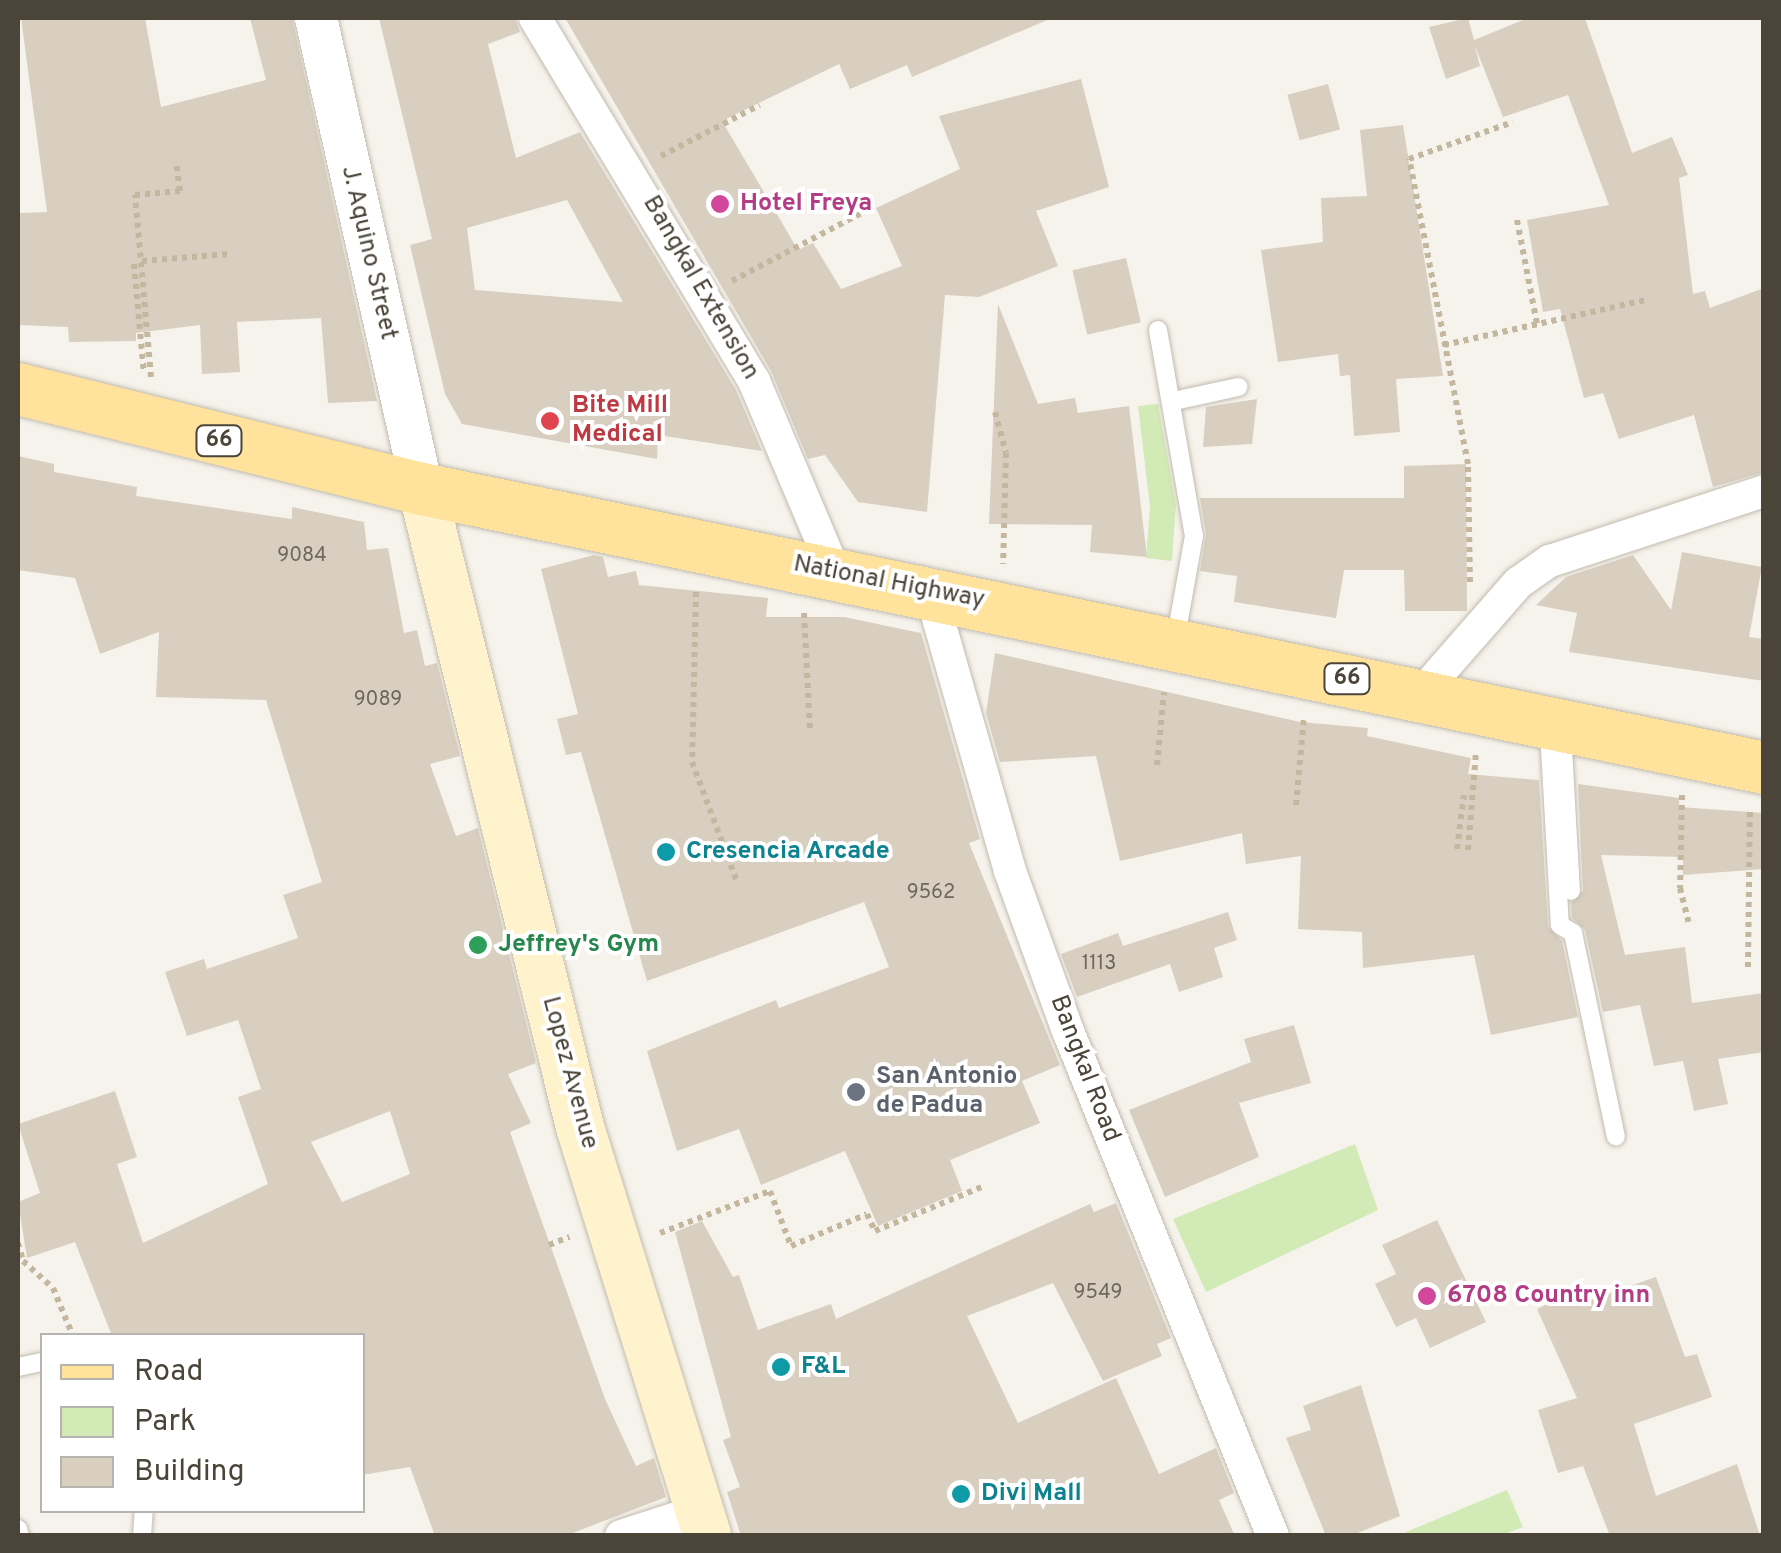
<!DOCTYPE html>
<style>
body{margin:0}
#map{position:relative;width:1781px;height:1553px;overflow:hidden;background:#f6f3ec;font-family:Overpass,sans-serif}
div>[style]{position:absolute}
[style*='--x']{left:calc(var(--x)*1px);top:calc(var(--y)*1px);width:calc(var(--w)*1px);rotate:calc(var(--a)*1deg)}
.green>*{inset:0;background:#d2eab5}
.building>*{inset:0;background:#d8cfc1;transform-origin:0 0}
.path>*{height:6px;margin-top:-3px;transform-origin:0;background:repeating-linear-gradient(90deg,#c4b79f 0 5px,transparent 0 10px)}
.roads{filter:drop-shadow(0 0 2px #c2bbae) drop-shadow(0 0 2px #c2bbae)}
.service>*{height:18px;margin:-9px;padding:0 9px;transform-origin:9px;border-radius:9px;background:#fff}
.minor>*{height:32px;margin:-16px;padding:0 16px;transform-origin:16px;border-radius:16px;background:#fff}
.tertiary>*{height:42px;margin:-21px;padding:0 21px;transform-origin:21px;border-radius:21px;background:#fff}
.secondary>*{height:48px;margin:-24px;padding:0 24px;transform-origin:24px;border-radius:24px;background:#fff3cd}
.primary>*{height:52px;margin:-26px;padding:0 26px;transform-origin:26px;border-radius:26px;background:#ffe39c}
.dots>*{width:28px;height:28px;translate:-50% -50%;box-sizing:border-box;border:5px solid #fff;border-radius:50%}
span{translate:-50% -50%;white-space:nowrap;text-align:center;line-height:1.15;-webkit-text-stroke:8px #fff;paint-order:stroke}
.number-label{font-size:20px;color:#6e675b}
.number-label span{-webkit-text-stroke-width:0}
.shield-label span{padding:2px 8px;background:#fff;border:2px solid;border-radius:8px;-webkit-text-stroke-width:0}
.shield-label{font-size:22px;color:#4b4439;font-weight:700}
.hotel-label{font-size:25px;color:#b23c85;font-weight:700}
.left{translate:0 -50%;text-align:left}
.street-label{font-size:25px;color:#4b4439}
.health-label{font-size:25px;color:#be3a42;font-weight:700}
.culture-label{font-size:25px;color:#0d838f;font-weight:700}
.leisure-label{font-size:25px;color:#27864d;font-weight:700}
.worship-label{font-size:25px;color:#5b616d;font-weight:700}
.frame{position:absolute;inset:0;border:20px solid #4b4439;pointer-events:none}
.legend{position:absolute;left:40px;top:1333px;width:325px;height:180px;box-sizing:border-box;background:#fff;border:2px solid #b7b4b0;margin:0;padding:12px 18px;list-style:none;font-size:30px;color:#4b4439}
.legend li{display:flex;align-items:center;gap:20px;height:50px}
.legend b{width:50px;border:2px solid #b7b4b0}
</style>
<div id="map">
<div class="green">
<i style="clip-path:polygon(1158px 404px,1176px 505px,1172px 561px,1146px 558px,1150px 507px,1138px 406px)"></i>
<i style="clip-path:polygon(1355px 1144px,1378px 1210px,1206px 1292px,1173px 1219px)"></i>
<i style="clip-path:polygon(1507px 1490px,1523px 1527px,1502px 1535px,1399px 1535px)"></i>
</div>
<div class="building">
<i style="clip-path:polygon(21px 18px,145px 18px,161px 107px,266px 80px,250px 18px,292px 18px,377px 401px,328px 403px,321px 318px,237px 322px,240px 372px,202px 374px,200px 325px,136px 333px,136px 341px,69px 342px,68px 327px,19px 325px,18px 213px,47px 212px)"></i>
<i style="clip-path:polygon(evenodd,379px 18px,515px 18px,520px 32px,488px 44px,516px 158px,580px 132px,736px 390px,762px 451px,658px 435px,657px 459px,462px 424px,445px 394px,410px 245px,432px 239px,379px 18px,567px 200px,623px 302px,475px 290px,467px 228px,567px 200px)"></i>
<i style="clip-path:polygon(565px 18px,1052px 18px,912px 77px,907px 65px,850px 89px,839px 64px,722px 121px,798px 250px,813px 243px,841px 289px,902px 266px,876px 208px,960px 169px,939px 116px,1081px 79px,1109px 187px,1036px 211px,1058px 266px,979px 297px,945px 295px,927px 512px,858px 502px,825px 455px,808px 459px,771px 371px)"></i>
<i style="clip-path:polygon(1468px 18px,1474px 40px,1528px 18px,1585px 18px,1632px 153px,1672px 137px,1688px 175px,1679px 178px,1693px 294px,1705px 291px,1710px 308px,1764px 288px,1764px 472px,1713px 487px,1694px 415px,1619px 439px,1603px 393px,1584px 398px,1560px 309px,1543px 312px,1527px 220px,1609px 205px,1568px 95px,1503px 117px,1475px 46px,1480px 66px,1446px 79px,1429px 27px)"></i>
<i style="left:1328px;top:84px;width:47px;height:42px;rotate:75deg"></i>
<i style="clip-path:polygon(1403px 125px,1443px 376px,1396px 379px,1400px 432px,1354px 436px,1350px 375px,1340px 376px,1338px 354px,1278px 362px,1261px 250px,1323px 242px,1321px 198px,1367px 196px,1360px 130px)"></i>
<i style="left:1126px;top:258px;width:66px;height:55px;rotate:77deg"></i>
<i style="clip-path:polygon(998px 304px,1038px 404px,1075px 398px,1078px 413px,1129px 406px,1147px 557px,1090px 552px,1092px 525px,989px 524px)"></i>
<i style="clip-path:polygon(1257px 399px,1252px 444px,1203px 447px,1206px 407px)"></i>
<i style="clip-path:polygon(evenodd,18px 456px,54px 464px,54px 472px,137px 487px,136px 496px,292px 519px,292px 507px,364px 522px,367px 550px,388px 548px,404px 633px,417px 630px,425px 666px,437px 663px,460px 756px,430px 764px,456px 836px,478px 828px,536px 1063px,508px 1074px,531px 1123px,510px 1132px,605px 1399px,636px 1466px,654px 1458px,666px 1497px,565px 1536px,435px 1536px,410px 1467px,362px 1475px,362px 1336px,112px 1336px,75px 1242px,27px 1258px,18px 1202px,40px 1193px,18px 1124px,115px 1091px,137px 1157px,117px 1164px,143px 1243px,268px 1184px,238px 1097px,261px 1089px,238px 1020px,187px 1036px,165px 972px,204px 959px,207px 969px,298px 938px,283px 895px,322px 882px,266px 700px,156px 697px,159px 632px,100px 654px,75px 578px,18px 570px,18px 456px,390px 1111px,410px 1174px,342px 1202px,311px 1142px,390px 1111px)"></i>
<i style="clip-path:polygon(1466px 464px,1467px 611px,1405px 611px,1404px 570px,1344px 570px,1336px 618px,1234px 602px,1237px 576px,1200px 571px,1206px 534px,1200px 498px,1404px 498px,1404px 466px)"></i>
<i style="clip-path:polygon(1682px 552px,1762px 567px,1749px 637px,1764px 639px,1764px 681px,1569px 652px,1577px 613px,1536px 605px,1566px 577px,1633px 555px,1671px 610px)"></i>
<i style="clip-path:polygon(594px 555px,603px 557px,608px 577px,636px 571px,639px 585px,768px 598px,766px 617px,844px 617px,921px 633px,980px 839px,969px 843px,1060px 1065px,1022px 1081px,1040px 1123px,950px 1160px,962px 1191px,878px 1226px,845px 1151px,761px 1185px,739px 1129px,677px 1151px,647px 1051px,776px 1000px,779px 1008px,889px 967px,864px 902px,647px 981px,581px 752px,566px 755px,557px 719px,578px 714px,541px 569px)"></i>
<i style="clip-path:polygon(995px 653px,1300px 722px,1368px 728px,1367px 736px,1471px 758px,1468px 774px,1539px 780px,1548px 926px,1562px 941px,1578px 1017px,1491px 1035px,1474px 955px,1363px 968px,1362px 932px,1298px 929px,1301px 856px,1246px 864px,1242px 833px,1120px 861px,1096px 756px,1000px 762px,986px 713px)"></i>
<i style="clip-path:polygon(1578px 784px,1679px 798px,1679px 807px,1764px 813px,1764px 869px,1683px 875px,1683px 857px,1601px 855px,1625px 955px,1685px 947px,1692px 1003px,1764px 993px,1764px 1052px,1718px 1059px,1728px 1104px,1694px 1111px,1683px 1061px,1654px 1066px,1640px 1005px,1603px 1012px,1585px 930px,1572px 918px,1571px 903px,1583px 890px)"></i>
<i style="clip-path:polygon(1228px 912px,1237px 940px,1214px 948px,1223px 977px,1179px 992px,1170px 964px,1077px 997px,1061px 954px,1118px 933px,1123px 946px)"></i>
<i style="clip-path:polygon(1294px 1025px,1311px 1083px,1239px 1103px,1259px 1157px,1165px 1197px,1129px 1110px,1251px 1062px,1244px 1039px)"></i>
<i style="clip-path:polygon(1116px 1203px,1171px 1338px,1157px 1344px,1162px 1356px,1103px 1381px,1053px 1283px,967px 1316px,1018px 1423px,1116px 1378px,1159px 1474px,1216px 1448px,1234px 1493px,1219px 1500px,1235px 1536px,741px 1536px,727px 1492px,740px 1487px,723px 1440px,731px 1437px,675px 1232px,702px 1221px,733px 1277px,739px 1275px,758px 1330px,831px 1304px,836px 1319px,1090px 1204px,1094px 1212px)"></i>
<i style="clip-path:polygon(1437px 1220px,1486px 1322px,1430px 1348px,1416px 1318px,1396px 1327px,1375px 1284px,1396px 1274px,1382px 1245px)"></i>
<i style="clip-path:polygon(1656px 1277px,1685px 1357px,1697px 1354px,1712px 1397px,1634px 1424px,1656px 1496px,1737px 1464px,1760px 1536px,1610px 1536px,1583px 1466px,1558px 1473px,1538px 1410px,1577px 1398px,1537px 1309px,1576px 1290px,1581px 1303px)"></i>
<i style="clip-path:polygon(1361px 1385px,1400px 1516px,1350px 1536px,1326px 1536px,1286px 1438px,1311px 1430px,1303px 1406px)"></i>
</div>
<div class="path">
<i style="--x:661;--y:156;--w:111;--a:-27.3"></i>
<i style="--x:1517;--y:220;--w:106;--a:79.1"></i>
<i style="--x:142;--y:261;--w:87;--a:-4.6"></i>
<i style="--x:134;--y:264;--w:109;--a:84.8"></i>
<i style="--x:732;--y:281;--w:159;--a:-27.7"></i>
<i style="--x:1444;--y:345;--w:206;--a:-12.6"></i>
<i style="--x:151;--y:377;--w:183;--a:-95"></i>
<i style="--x:135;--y:195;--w:45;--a:-5.1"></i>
<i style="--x:180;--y:191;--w:27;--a:-98"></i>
<i style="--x:995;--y:412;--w:42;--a:75"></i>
<i style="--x:1006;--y:453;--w:111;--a:91.5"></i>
<i style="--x:1470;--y:582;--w:118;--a:-91"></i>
<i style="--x:1468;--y:464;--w:311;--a:-100.9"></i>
<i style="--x:1409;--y:159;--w:110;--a:-19.6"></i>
<i style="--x:696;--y:592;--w:170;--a:91.3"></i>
<i style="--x:692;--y:762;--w:128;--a:69.4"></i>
<i style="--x:804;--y:613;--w:119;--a:87.1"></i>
<i style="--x:1157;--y:765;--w:73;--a:-84.5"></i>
<i style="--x:1682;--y:795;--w:93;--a:91.2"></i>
<i style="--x:1680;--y:888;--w:38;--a:76"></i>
<i style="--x:1296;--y:805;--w:88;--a:-84.8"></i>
<i style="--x:1457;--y:849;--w:54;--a:-82.6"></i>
<i style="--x:1468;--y:850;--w:98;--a:-85.3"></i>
<i style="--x:1748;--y:967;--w:155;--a:-89.3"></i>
<i style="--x:660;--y:1233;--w:118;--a:-20.9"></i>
<i style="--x:770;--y:1191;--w:59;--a:69.1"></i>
<i style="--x:791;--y:1246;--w:82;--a:-22.8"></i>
<i style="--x:867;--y:1214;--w:19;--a:65"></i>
<i style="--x:875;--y:1231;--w:118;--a:-22.4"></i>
<i style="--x:18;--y:1243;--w:19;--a:74"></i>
<i style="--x:23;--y:1261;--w:40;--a:42"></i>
<i style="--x:53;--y:1288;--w:52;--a:67.4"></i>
<i style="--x:549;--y:1245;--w:22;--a:-22"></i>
</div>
<div class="roads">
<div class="service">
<i style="--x:1158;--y:330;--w:209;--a:80.1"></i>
<i style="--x:1194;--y:536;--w:108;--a:100.2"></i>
<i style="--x:1174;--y:401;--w:66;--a:-12.3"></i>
<i style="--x:1549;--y:730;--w:195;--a:86.8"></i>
<i style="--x:1560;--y:925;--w:15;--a:32"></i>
<i style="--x:1573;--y:933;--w:208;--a:78.1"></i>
<i style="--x:1562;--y:731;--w:160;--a:86.8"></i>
<i style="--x:18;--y:1367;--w:25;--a:-12"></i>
<i style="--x:18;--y:1529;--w:7;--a:74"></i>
<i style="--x:142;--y:1536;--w:26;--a:-86"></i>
</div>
<div class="minor">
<i style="--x:535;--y:18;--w:424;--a:58.9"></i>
<i style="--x:754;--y:381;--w:208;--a:67.1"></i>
<i style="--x:930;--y:590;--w:292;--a:74.1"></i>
<i style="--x:1010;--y:871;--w:170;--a:70.1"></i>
<i style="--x:1068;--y:1031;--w:545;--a:67.91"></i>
<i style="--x:1420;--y:695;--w:149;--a:-48.8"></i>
<i style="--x:1518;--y:583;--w:39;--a:-35"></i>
<i style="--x:1550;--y:561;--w:225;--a:-18.1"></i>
<i style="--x:621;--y:1536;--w:84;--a:-18"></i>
</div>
<div class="tertiary">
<i style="--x:316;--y:18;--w:483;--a:77.3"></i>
</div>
<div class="secondary">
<i style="--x:422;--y:489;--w:657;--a:76.09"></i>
<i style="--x:580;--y:1127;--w:428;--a:72.7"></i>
</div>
<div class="primary">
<i style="--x:18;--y:389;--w:416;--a:13.9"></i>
<i style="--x:422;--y:489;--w:1371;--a:11.74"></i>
</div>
</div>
<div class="dots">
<i style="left:720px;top:204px;background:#d1479c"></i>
<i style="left:550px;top:421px;background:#e0444e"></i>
<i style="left:666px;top:852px;background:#0f9aa8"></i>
<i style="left:478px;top:945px;background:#2e9e5b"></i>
<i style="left:856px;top:1092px;background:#6b7280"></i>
<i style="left:1427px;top:1296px;background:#d1479c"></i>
<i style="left:781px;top:1367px;background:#0f9aa8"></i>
<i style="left:961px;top:1494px;background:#0f9aa8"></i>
</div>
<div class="number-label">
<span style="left:302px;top:556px">9084</span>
<span style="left:378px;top:700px">9089</span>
<span style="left:931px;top:893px">9562</span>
<span style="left:1099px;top:964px">1113</span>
<span style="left:1098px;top:1293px">9549</span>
</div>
<div class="shield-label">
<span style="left:219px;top:441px">66</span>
<span style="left:1347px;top:679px">66</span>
</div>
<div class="hotel-label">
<span class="left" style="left:740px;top:204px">Hotel Freya</span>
<span class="left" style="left:1447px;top:1296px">6708 Country inn</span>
</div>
<div class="street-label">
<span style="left:368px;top:253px;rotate:77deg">J. Aquino Street</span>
<span style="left:700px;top:288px;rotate:60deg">Bangkal Extension</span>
<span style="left:889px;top:583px;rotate:11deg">National Highway</span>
<span style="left:1084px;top:1069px;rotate:69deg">Bangkal Road</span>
<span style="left:569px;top:1073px;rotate:75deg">Lopez Avenue</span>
</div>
<div class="health-label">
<span class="left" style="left:572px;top:421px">Bite Mill<br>Medical</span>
</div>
<div class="culture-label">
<span class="left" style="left:686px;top:852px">Cresencia Arcade</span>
<span class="left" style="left:801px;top:1367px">F&amp;L</span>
<span class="left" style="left:981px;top:1494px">Divi Mall</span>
</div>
<div class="leisure-label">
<span class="left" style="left:498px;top:945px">Jeffrey's Gym</span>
</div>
<div class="worship-label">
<span class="left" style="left:876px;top:1092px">San Antonio<br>de Padua</span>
</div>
<div class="frame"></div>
<ul class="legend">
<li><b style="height:12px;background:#ffe39c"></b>Road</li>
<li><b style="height:28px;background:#d2eab5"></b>Park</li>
<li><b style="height:28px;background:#d8cfc1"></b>Building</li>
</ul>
</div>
